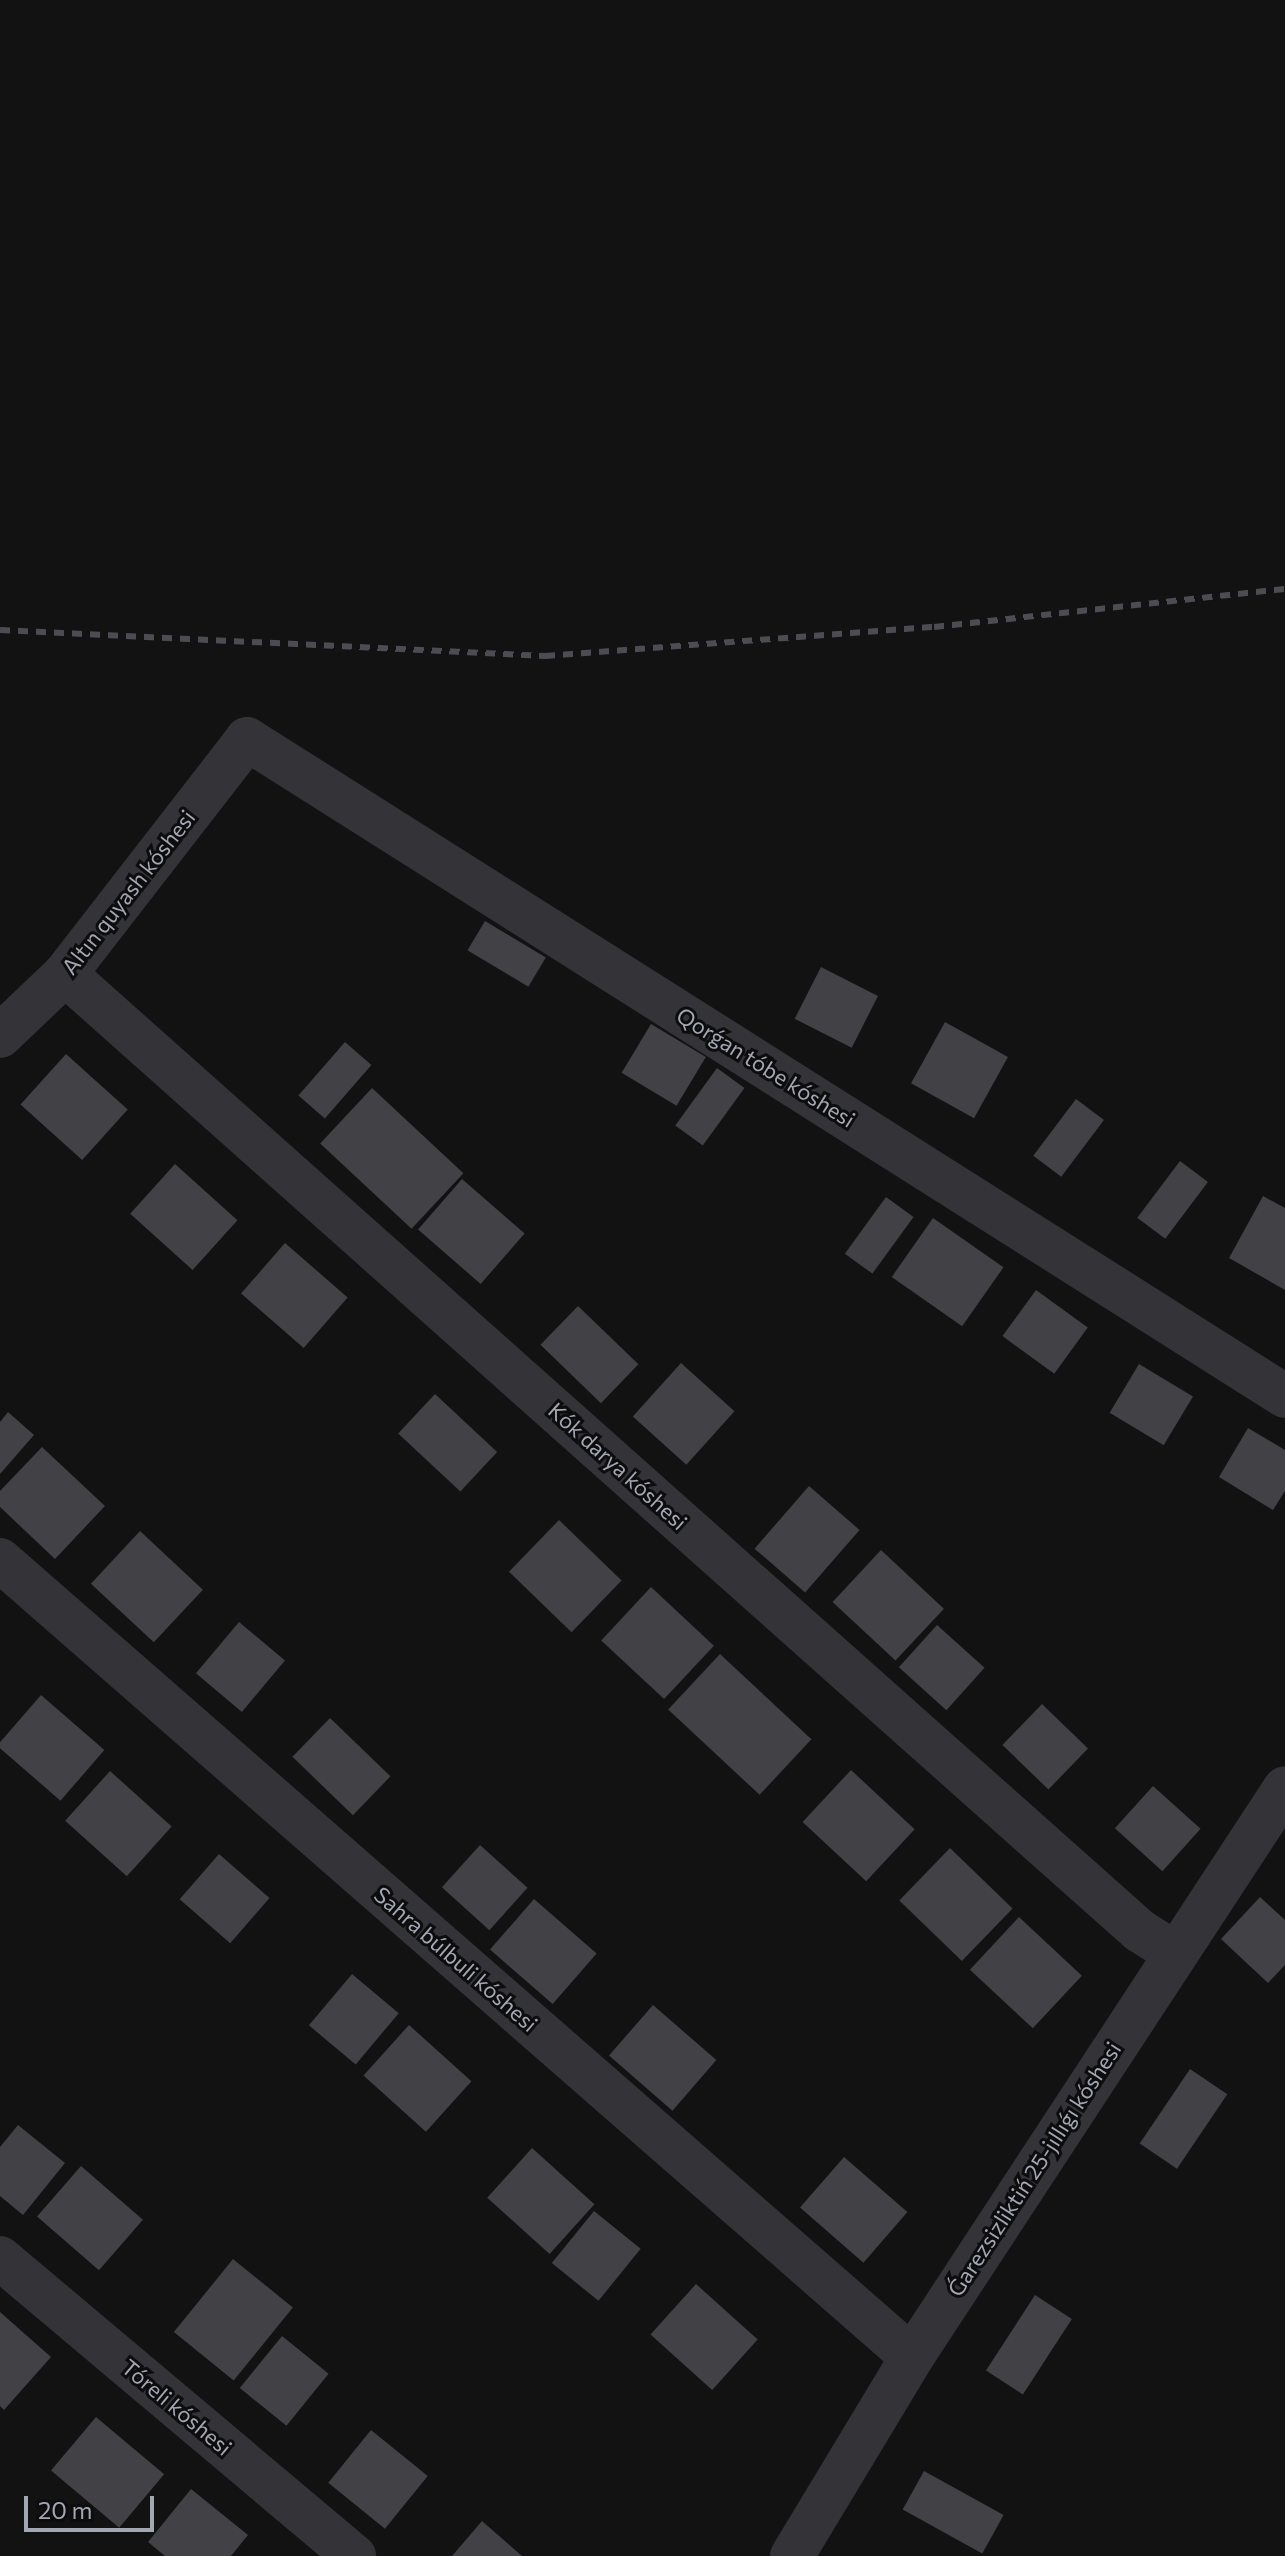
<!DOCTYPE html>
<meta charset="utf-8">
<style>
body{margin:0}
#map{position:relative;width:1285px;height:2556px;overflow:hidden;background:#121213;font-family:Commissioner,sans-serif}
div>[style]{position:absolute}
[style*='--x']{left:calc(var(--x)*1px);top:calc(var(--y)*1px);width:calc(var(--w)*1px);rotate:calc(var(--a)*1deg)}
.building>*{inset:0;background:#414146;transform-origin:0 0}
.minor>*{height:44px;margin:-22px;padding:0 22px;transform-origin:22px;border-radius:22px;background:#333338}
.rail>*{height:6px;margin-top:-3px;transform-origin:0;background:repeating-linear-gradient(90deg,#4c4d53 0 10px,transparent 0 18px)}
span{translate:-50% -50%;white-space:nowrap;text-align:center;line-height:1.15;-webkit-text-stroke:6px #0d0d0e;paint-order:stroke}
.street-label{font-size:22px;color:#a3a6b3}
.scale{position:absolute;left:24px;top:2496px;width:130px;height:36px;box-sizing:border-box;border:4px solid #a3a6b3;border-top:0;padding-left:10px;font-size:24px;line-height:28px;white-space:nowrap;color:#a3a6b3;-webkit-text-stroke:6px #0d0d0e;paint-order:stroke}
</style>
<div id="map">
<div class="building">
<i style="left:485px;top:921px;width:71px;height:34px;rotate:31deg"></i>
<i style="left:821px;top:967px;width:64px;height:58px;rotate:27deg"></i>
<i style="left:945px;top:1022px;width:72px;height:70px;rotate:29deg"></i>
<i style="left:651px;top:1024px;width:64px;height:57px;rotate:31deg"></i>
<i style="left:345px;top:1042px;width:35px;height:71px;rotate:41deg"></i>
<i style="left:66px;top:1054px;width:83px;height:68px;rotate:42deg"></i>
<i style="left:717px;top:1068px;width:34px;height:71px;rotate:36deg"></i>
<i style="left:372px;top:1088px;width:125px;height:76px;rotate:43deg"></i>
<i style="left:1076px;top:1099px;width:35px;height:71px;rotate:37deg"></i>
<i style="left:1180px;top:1161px;width:35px;height:71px;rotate:37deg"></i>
<i style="left:175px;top:1164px;width:84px;height:67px;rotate:42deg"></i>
<i style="left:462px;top:1179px;width:83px;height:67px;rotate:41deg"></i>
<i style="clip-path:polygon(1263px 1196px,1285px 1208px,1285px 1290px,1229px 1258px)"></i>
<i style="left:886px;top:1197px;width:34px;height:70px;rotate:36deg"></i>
<i style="left:933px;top:1218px;width:86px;height:72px;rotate:35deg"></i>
<i style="left:285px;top:1243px;width:83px;height:67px;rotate:41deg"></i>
<i style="left:1036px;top:1290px;width:64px;height:57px;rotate:36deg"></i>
<i style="left:578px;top:1306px;width:84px;height:54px;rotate:44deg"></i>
<i style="left:681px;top:1363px;width:72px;height:72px;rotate:42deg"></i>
<i style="left:1139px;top:1364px;width:63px;height:57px;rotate:31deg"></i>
<i style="left:435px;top:1394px;width:85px;height:54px;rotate:43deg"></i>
<i style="clip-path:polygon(8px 1412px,34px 1435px,0 1474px,0 1422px)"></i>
<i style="clip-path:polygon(1248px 1428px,1285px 1450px,1285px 1491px,1273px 1510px,1219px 1477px)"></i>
<i style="clip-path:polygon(42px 1447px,105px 1506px,55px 1559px,0 1507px,0 1491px)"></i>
<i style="left:809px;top:1486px;width:67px;height:83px;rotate:41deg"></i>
<i style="left:559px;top:1520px;width:87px;height:72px;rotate:44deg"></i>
<i style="left:140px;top:1531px;width:86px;height:72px;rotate:43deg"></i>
<i style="left:881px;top:1550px;width:86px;height:71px;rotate:43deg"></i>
<i style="left:651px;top:1587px;width:86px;height:73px;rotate:43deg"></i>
<i style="left:239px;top:1622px;width:60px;height:67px;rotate:40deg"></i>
<i style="left:937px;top:1625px;width:64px;height:57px;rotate:42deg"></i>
<i style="left:720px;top:1654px;width:125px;height:76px;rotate:43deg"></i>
<i style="left:41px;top:1695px;width:84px;height:67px;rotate:41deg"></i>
<i style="left:1042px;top:1704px;width:64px;height:57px;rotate:44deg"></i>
<i style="left:330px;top:1718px;width:84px;height:54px;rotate:44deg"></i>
<i style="left:851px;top:1770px;width:87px;height:71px;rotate:43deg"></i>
<i style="left:110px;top:1771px;width:83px;height:67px;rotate:42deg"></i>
<i style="left:1153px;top:1786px;width:64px;height:57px;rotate:42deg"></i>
<i style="left:480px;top:1845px;width:64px;height:57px;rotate:42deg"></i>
<i style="left:950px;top:1848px;width:87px;height:73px;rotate:44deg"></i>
<i style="left:219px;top:1854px;width:67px;height:60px;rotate:41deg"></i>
<i style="clip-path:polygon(1260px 1897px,1285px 1920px,1285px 1965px,1268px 1983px,1221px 1939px)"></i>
<i style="left:534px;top:1899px;width:83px;height:67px;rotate:41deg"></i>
<i style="left:1019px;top:1917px;width:86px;height:72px;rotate:43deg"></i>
<i style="left:352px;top:1974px;width:61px;height:67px;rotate:40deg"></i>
<i style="left:653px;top:2005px;width:84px;height:67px;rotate:41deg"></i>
<i style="left:409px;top:2025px;width:84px;height:68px;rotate:42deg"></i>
<i style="left:1190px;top:2069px;width:45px;height:90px;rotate:34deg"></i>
<i style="clip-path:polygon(18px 2125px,65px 2163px,23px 2215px,0 2196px,0 2147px)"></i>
<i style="left:532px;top:2148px;width:84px;height:67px;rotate:42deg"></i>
<i style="left:844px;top:2157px;width:84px;height:67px;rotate:41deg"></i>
<i style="left:81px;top:2166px;width:82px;height:67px;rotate:41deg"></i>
<i style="left:594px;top:2211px;width:60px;height:67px;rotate:39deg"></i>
<i style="left:233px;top:2259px;width:77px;height:94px;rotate:39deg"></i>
<i style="left:696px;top:2284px;width:83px;height:68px;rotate:42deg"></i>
<i style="left:1035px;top:2295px;width:44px;height:90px;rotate:33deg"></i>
<i style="clip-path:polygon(0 2312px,51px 2357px,4px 2410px,0 2406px)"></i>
<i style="left:282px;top:2336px;width:60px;height:67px;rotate:39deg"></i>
<i style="left:96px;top:2417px;width:89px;height:70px;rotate:40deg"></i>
<i style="left:371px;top:2430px;width:73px;height:68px;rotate:39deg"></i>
<i style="left:924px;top:2471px;width:91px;height:44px;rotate:29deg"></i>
<i style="clip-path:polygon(191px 2489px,248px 2535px,231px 2556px,165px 2556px,148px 2542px)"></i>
<i style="clip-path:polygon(482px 2521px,522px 2556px,452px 2556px)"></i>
</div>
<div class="minor">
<i style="--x:65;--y:974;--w:1439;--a:41.68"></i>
<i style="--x:1140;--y:1931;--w:41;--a:32.2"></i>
<i style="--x:0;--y:1036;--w:90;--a:-43.6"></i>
<i style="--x:65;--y:974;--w:297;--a:-52.2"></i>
<i style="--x:247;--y:739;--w:1228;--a:32.33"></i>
<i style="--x:0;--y:1560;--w:1211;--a:41.15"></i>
<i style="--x:0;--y:2258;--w:463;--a:40.1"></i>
<i style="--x:792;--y:2556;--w:232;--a:-58.9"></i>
<i style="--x:912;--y:2357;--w:680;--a:-56.75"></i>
</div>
<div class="rail">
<i style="--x:0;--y:630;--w:546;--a:2.73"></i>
<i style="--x:545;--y:656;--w:390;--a:-4.3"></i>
<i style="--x:934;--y:627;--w:353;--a:-6.2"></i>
</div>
<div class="street-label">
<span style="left:128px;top:892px;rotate:-52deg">Altın quyash kóshesi</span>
<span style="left:766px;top:1067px;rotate:32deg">Qorǵan tóbe kóshesi</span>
<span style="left:618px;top:1466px;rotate:42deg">Kók darya kóshesi</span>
<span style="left:456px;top:1959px;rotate:41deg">Sahra búlbuli kóshesi</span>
<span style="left:1034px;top:2169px;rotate:-57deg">Ǵarezsizliktiń 25-jıllıǵı kóshesi</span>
<span style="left:177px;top:2407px;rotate:40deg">Tóreli kóshesi</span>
</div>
<div class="scale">20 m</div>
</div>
